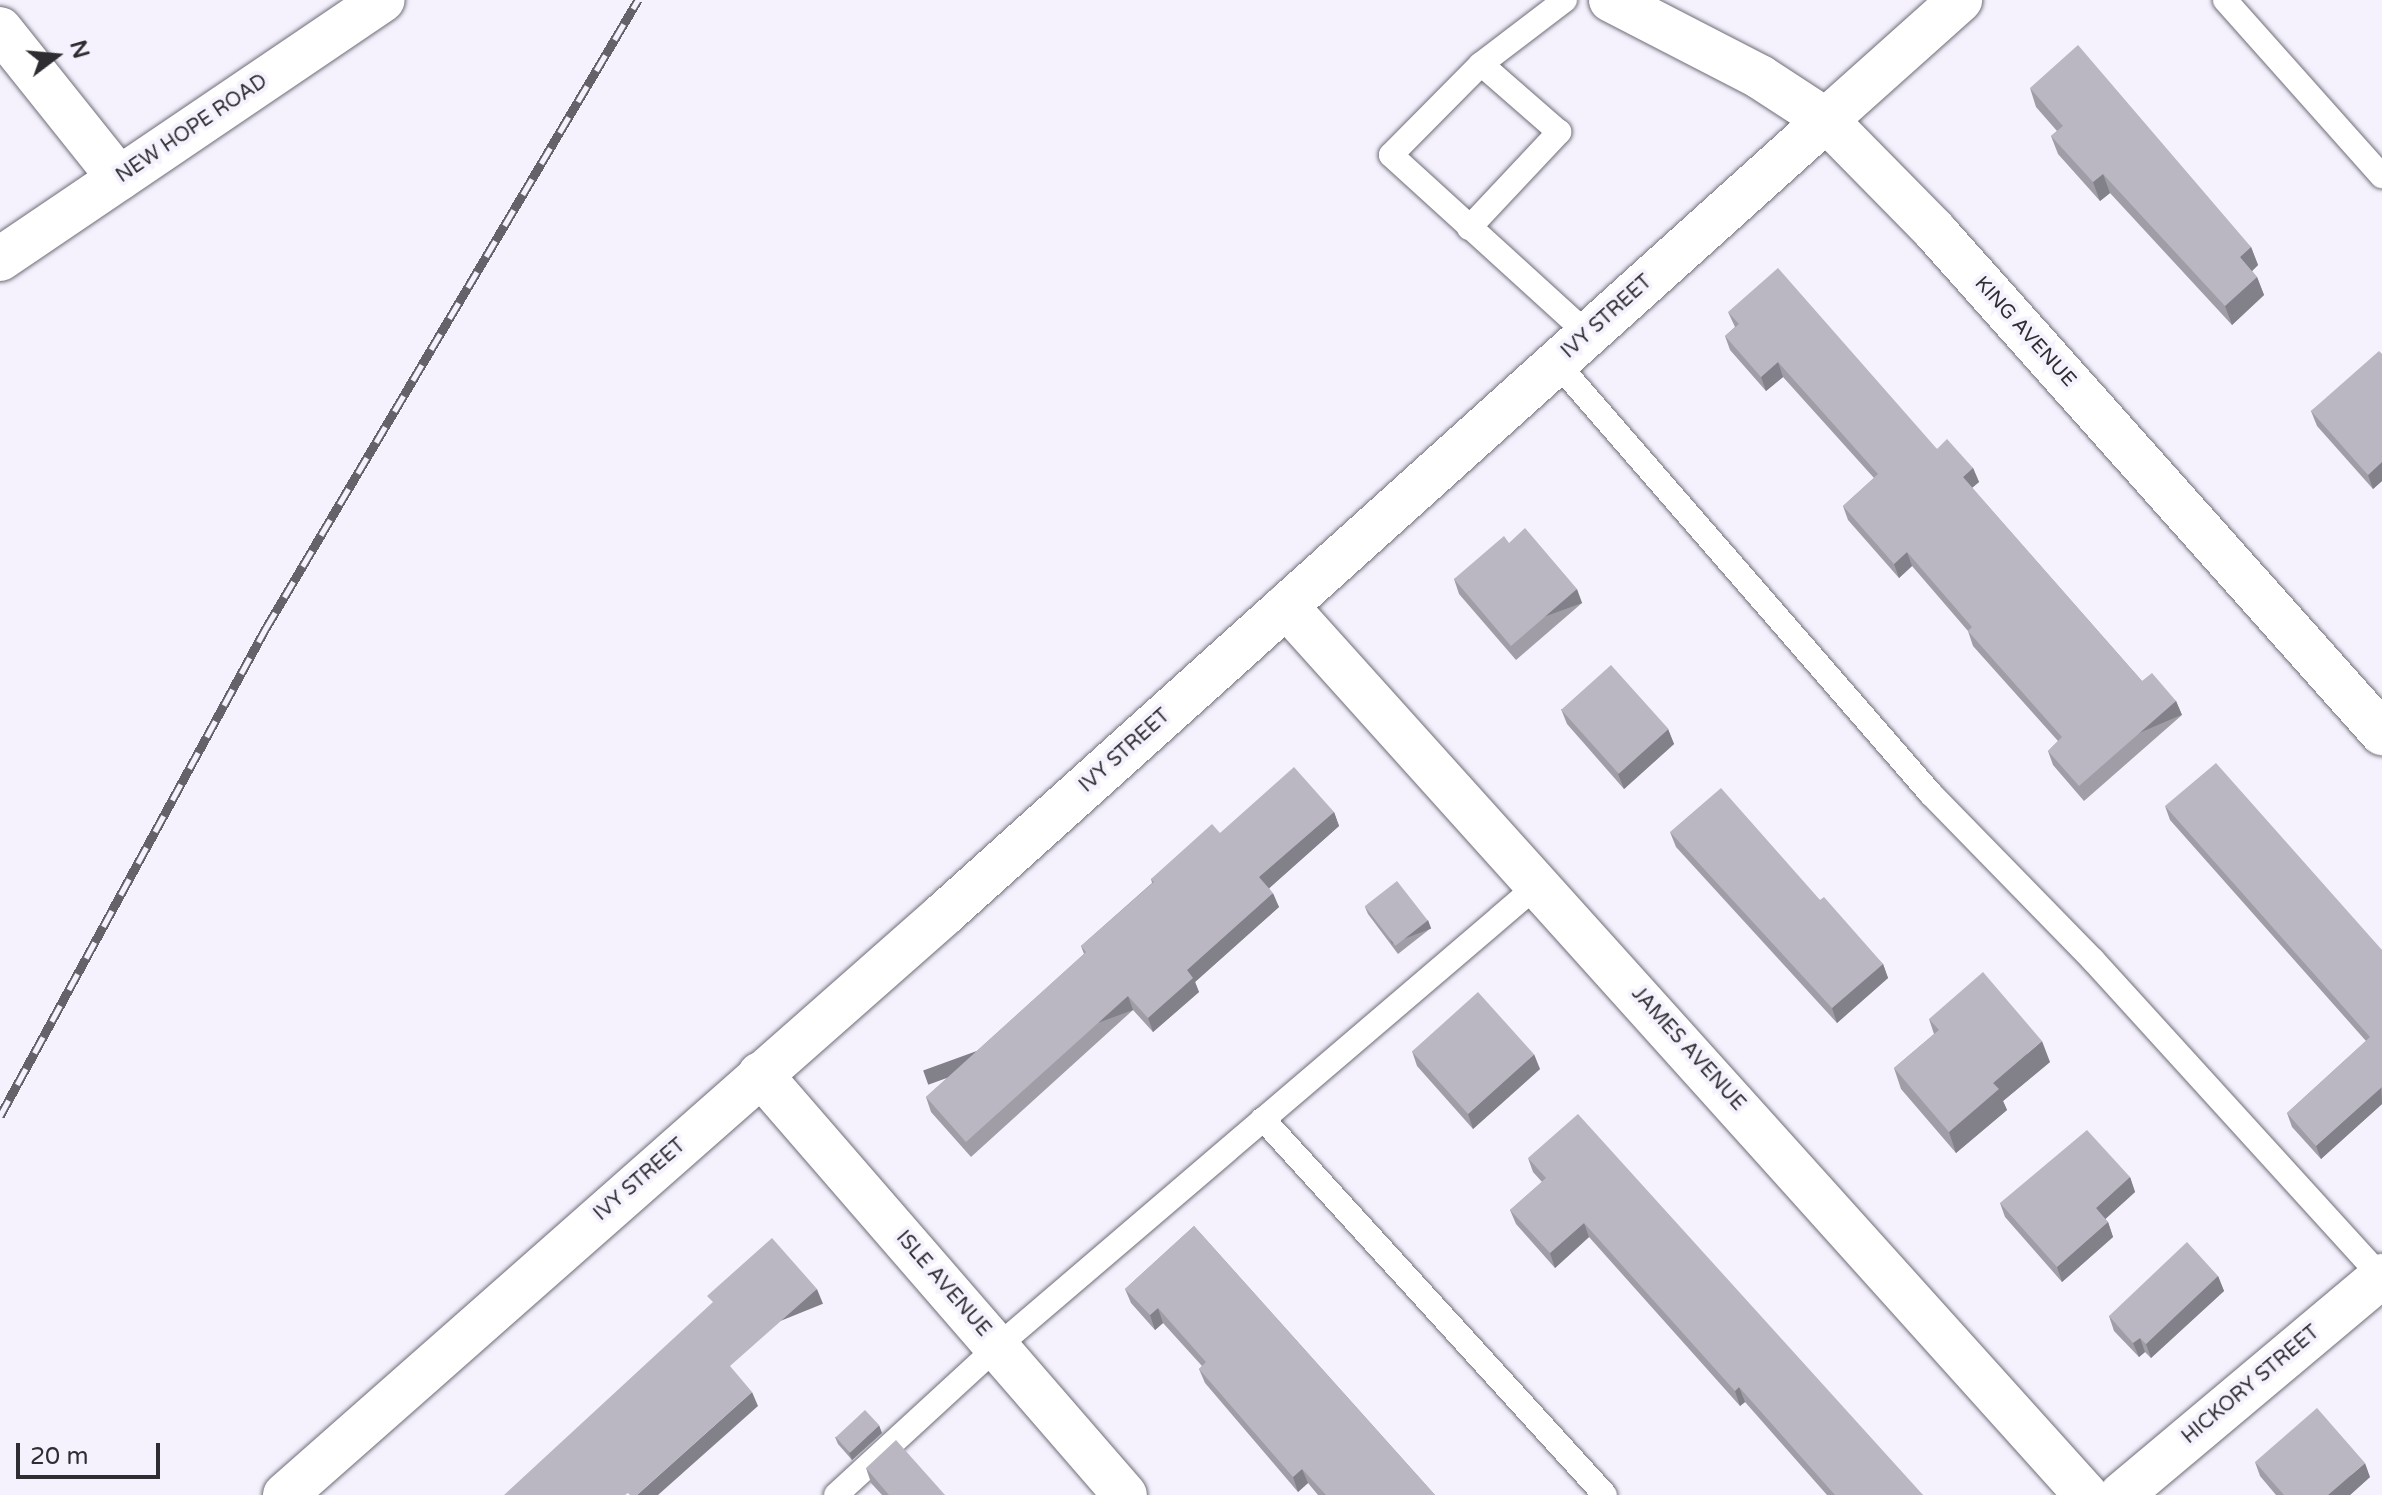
<!DOCTYPE html>
<style>
body{margin:0}
#map{position:relative;width:2382px;height:1495px;overflow:hidden;background:#f5f2fe;font-family:"Varela Round",sans-serif}
div>[style]{position:absolute}
[style*='--x']{left:calc(var(--x)*1px);top:calc(var(--y)*1px);width:calc(var(--w)*1px);rotate:calc(var(--a)*1deg)}
.roads{filter:drop-shadow(0 0 2px #6f6d77) drop-shadow(0 0 2px #6f6d77)}
.service>*{height:24px;margin:-12px;padding:0 12px;transform-origin:12px;border-radius:12px;background:#fff}
.minor>*{height:44px;margin:-22px;padding:0 22px;transform-origin:22px;border-radius:22px;background:#fff}
.tertiary>*{height:44px;margin:-22px;padding:0 22px;transform-origin:22px;border-radius:22px;background:#fff}
.secondary>*{height:44px;margin:-22px;padding:0 22px;transform-origin:22px;border-radius:22px;background:#fff}
.rail>*{height:9px;margin-top:-4.5px;transform-origin:0;background:repeating-linear-gradient(90deg,#f5f2fe 0 18px,#656369 0 36px);box-sizing:border-box;border-block:2px solid #656369}
.wall>*{inset:0;background:#a09da7}
.shaded-wall>*{inset:0;background:#828088;transform-origin:0 0}
.building>*{inset:0;background:#bab7c2;transform-origin:0 0}
span{translate:-50% -50%;white-space:nowrap;text-align:center;line-height:1.15;-webkit-text-stroke:8px #f5f2fe;paint-order:stroke}
.street-label{font-size:20px;color:#2e2d31}
.north{position:absolute;left:16px;top:16px;width:80px;height:80px;-webkit-text-stroke:6px #f5f2fe;paint-order:stroke;rotate:74deg;font-size:22px;font-weight:700;line-height:32px;text-align:center;color:#2e2d31}
.north::after{content:'';display:block;margin:auto;width:28px;height:36px;background:#2e2d31;clip-path:polygon(50% 0,100% 100%,50% 72%,0 100%)}
.scale{position:absolute;left:16px;top:1443px;width:144px;height:36px;box-sizing:border-box;border:4px solid #2e2d31;border-top:0;padding-left:10px;font-size:24px;line-height:28px;white-space:nowrap;color:#2e2d31;-webkit-text-stroke:6px #f5f2fe;paint-order:stroke}
</style>
<div id="map">
<div class="roads">
<div class="service">
<i style="--x:1565;--y:0;--w:106;--a:142.7"></i>
<i style="--x:1481;--y:64;--w:128;--a:134.7"></i>
<i style="--x:1391;--y:155;--w:266;--a:42.3"></i>
<i style="--x:2225;--y:0;--w:236;--a:48.3"></i>
<i style="--x:1469;--y:228;--w:132;--a:-46.8"></i>
<i style="--x:1559;--y:132;--w:103;--a:-138.9"></i>
<i style="--x:1556;--y:362;--w:572;--a:49.04"></i>
<i style="--x:1931;--y:794;--w:232;--a:45.7"></i>
<i style="--x:2093;--y:960;--w:430;--a:47.7"></i>
<i style="--x:1263;--y:1119;--w:508;--a:47.71"></i>
<i style="--x:836;--y:1495;--w:220;--a:-42.6"></i>
<i style="--x:998;--y:1346;--w:711;--a:-40.5"></i>
</div>
<div class="minor">
<i style="--x:0;--y:29;--w:191;--a:51.4"></i>
<i style="--x:0;--y:259;--w:462;--a:-34.1"></i>
<i style="--x:1286;--y:606;--w:1196;--a:48.02"></i>
<i style="--x:760;--y:1074;--w:557;--a:49.08"></i>
<i style="--x:285;--y:1495;--w:879;--a:-41.4"></i>
<i style="--x:944;--y:914;--w:1187;--a:-41.99"></i>
<i style="--x:2121;--y:1495;--w:341;--a:-40"></i>
</div>
<div class="tertiary">
<i style="--x:1826;--y:120;--w:154;--a:45.5"></i>
<i style="--x:1934;--y:230;--w:674;--a:48.31"></i>
</div>
<div class="secondary">
<i style="--x:1611;--y:0;--w:168;--a:27.3"></i>
<i style="--x:1760;--y:77;--w:79;--a:33.1"></i>
<i style="--x:1826;--y:120;--w:180;--a:-41.8"></i>
</div>
</div>
<div class="rail">
<i style="--x:0;--y:1116;--w:556;--a:-61.41"></i>
<i style="--x:266;--y:628;--w:730;--a:-59.36"></i>
</div>
<div class="wall">
<i style="clip-path:polygon(2030px 88px,2251px 247px,2258px 265px,2252px 271px,2257px 277px,2264px 295px,2232px 325px,2110px 193px,2100px 201px,2058px 154px,2051px 136px,2057px 131px,2036px 107px)"></i>
<i style="clip-path:polygon(1728px 312px,1937px 449px,1973px 468px,1979px 482px,1972px 488px,2142px 681px,2176px 701px,2182px 715px,2084px 801px,2053px 765px,2048px 751px,2058px 741px,1973px 646px,1968px 631px,1912px 566px,1899px 578px,1848px 520px,1843px 506px,1874px 478px,1783px 377px,1766px 391px,1730px 350px,1725px 336px,1735px 327px)"></i>
<i style="clip-path:polygon(2382px 354px,2382px 481px,2373px 489px,2317px 426px,2311px 411px)"></i>
<i style="clip-path:polygon(1509px 543px,1582px 603px,1516px 660px,1459px 594px,1454px 579px)"></i>
<i style="clip-path:polygon(1561px 709px,1668px 729px,1674px 744px,1624px 789px,1567px 724px)"></i>
<i style="clip-path:polygon(2165px 806px,2382px 950px,2382px 1104px,2321px 1159px,2292px 1127px,2287px 1113px,2366px 1041px,2170px 820px)"></i>
<i style="clip-path:polygon(1334px 812px,1339px 826px,1269px 888px,1279px 907px,1195px 982px,1199px 992px,1153px 1032px,1133px 1010px,971px 1157px,931px 1112px,926px 1097px,1084px 954px,1081px 946px,1152px 883px,1151px 879px,1220px 833px)"></i>
<i style="clip-path:polygon(1670px 832px,1820px 900px,1883px 964px,1888px 978px,1837px 1023px,1676px 847px)"></i>
<i style="clip-path:polygon(1365px 907px,1431px 928px,1398px 954px,1368px 914px)"></i>
<i style="clip-path:polygon(1929px 1019px,2050px 1062px,2003px 1101px,2007px 1110px,1956px 1153px,1901px 1089px,1894px 1068px,1934px 1034px)"></i>
<i style="clip-path:polygon(1412px 1051px,1540px 1069px,1473px 1129px,1417px 1066px)"></i>
<i style="clip-path:polygon(1528px 1158px,1923px 1495px,1827px 1495px,1745px 1402px,1740px 1406px,1589px 1237px,1555px 1268px,1516px 1224px,1510px 1210px,1542px 1182px,1533px 1172px)"></i>
<i style="clip-path:polygon(2130px 1177px,2135px 1192px,2105px 1219px,2108px 1222px,2113px 1237px,2062px 1282px,2005px 1217px,2000px 1203px)"></i>
<i style="clip-path:polygon(1194px 1226px,1435px 1495px,1318px 1495px,1308px 1483px,1298px 1492px,1205px 1383px,1199px 1369px,1202px 1366px,1163px 1323px,1155px 1330px,1131px 1303px,1125px 1289px)"></i>
<i style="clip-path:polygon(2218px 1276px,2224px 1291px,2151px 1358px,2145px 1352px,2139px 1357px,2114px 1331px,2109px 1316px)"></i>
<i style="clip-path:polygon(882px 1433px,852px 1460px,838px 1444px,835px 1437px)"></i>
<i style="clip-path:polygon(2255px 1462px,2370px 1477px,2350px 1495px,2276px 1495px,2260px 1476px)"></i>
<i style="clip-path:polygon(866px 1468px,945px 1495px,882px 1495px,871px 1483px)"></i>
</div>
<div class="shaded-wall">
<i style="clip-path:polygon(2103px 174px,2110px 193px,2100px 201px,2093px 182px)"></i>
<i style="clip-path:polygon(2251px 247px,2258px 265px,2247px 276px,2240px 257px)"></i>
<i style="clip-path:polygon(2257px 277px,2264px 295px,2232px 325px,2225px 306px)"></i>
<i style="clip-path:polygon(1778px 362px,1783px 377px,1766px 391px,1761px 377px)"></i>
<i style="clip-path:polygon(2382px 462px,2382px 481px,2373px 489px,2368px 475px)"></i>
<i style="clip-path:polygon(1973px 468px,1979px 482px,1968px 491px,1963px 477px)"></i>
<i style="clip-path:polygon(1907px 552px,1912px 566px,1899px 578px,1894px 564px)"></i>
<i style="left:1577px;top:589px;width:15px;height:87px;rotate:70deg"></i>
<i style="left:2176px;top:701px;width:15px;height:129px;rotate:67deg"></i>
<i style="clip-path:polygon(1668px 729px,1674px 744px,1624px 789px,1618px 774px)"></i>
<i style="clip-path:polygon(1334px 812px,1339px 826px,1265px 892px,1259px 877px)"></i>
<i style="clip-path:polygon(1273px 893px,1279px 907px,1195px 982px,1199px 992px,1153px 1032px,1148px 1018px,1187px 970px)"></i>
<i style="left:1428px;top:920px;width:9px;height:42px;rotate:69deg"></i>
<i style="clip-path:polygon(1883px 964px,1888px 978px,1837px 1023px,1832px 1008px)"></i>
<i style="left:1128px;top:996px;width:15px;height:218px;rotate:70deg"></i>
<i style="clip-path:polygon(2042px 1041px,2050px 1062px,2003px 1101px,2007px 1110px,1956px 1153px,1949px 1132px,1993px 1083px)"></i>
<i style="clip-path:polygon(1534px 1054px,1540px 1069px,1473px 1129px,1468px 1114px)"></i>
<i style="clip-path:polygon(2381px 1087px,2382px 1104px,2321px 1159px,2316px 1146px)"></i>
<i style="clip-path:polygon(2130px 1177px,2135px 1192px,2101px 1223px,2096px 1208px)"></i>
<i style="clip-path:polygon(2108px 1222px,2113px 1237px,2062px 1282px,2057px 1267px)"></i>
<i style="clip-path:polygon(1584px 1223px,1589px 1237px,1555px 1268px,1550px 1253px)"></i>
<i style="clip-path:polygon(2218px 1276px,2224px 1291px,2151px 1358px,2146px 1344px)"></i>
<i style="left:817px;top:1289px;width:16px;height:116px;rotate:68deg"></i>
<i style="clip-path:polygon(1158px 1308px,1163px 1323px,1155px 1330px,1150px 1315px)"></i>
<i style="clip-path:polygon(2140px 1338px,2145px 1352px,2139px 1357px,2133px 1343px)"></i>
<i style="clip-path:polygon(1739px 1387px,1745px 1402px,1740px 1406px,1735px 1391px)"></i>
<i style="clip-path:polygon(752px 1392px,758px 1406px,658px 1495px,637px 1495px)"></i>
<i style="clip-path:polygon(879px 1425px,882px 1433px,852px 1460px,849px 1453px)"></i>
<i style="clip-path:polygon(2365px 1463px,2370px 1477px,2350px 1495px,2328px 1495px)"></i>
<i style="clip-path:polygon(1302px 1469px,1308px 1483px,1298px 1492px,1293px 1477px)"></i>
</div>
<div class="building">
<i style="clip-path:polygon(2078px 45px,2251px 247px,2240px 257px,2257px 277px,2225px 306px,2103px 174px,2093px 182px,2051px 136px,2063px 126px,2030px 88px)"></i>
<i style="clip-path:polygon(1778px 268px,1937px 449px,1947px 439px,1973px 468px,1963px 477px,2142px 681px,2152px 673px,2176px 701px,2079px 786px,2048px 751px,2062px 737px,1968px 631px,1972px 627px,1907px 552px,1894px 564px,1843px 506px,1878px 474px,1778px 362px,1761px 377px,1725px 336px,1739px 324px,1728px 312px)"></i>
<i style="clip-path:polygon(2379px 351px,2382px 354px,2382px 462px,2368px 475px,2311px 411px)"></i>
<i style="clip-path:polygon(1525px 528px,1577px 589px,1511px 646px,1454px 579px,1504px 536px,1509px 543px)"></i>
<i style="left:1611px;top:665px;width:86px;height:67px;rotate:48deg"></i>
<i style="clip-path:polygon(2216px 763px,2382px 950px,2382px 1087px,2316px 1146px,2287px 1113px,2370px 1037px,2165px 806px)"></i>
<i style="clip-path:polygon(1294px 767px,1334px 812px,1259px 877px,1273px 893px,1187px 970px,1193px 978px,1148px 1018px,1128px 996px,966px 1142px,926px 1097px,1086px 952px,1081px 946px,1154px 882px,1151px 879px,1212px 824px,1220px 833px)"></i>
<i style="clip-path:polygon(1721px 788px,1820px 900px,1824px 897px,1883px 964px,1832px 1008px,1670px 832px)"></i>
<i style="left:1397px;top:881px;width:50px;height:41px;rotate:52deg"></i>
<i style="clip-path:polygon(1983px 972px,2042px 1041px,1993px 1083px,1999px 1089px,1949px 1132px,1894px 1068px,1939px 1030px,1929px 1019px)"></i>
<i style="left:1478px;top:992px;width:84px;height:89px;rotate:48deg"></i>
<i style="clip-path:polygon(1578px 1114px,1923px 1495px,1835px 1495px,1739px 1387px,1735px 1391px,1584px 1223px,1550px 1253px,1510px 1210px,1546px 1178px,1528px 1158px)"></i>
<i style="clip-path:polygon(2087px 1130px,2130px 1177px,2096px 1208px,2108px 1222px,2057px 1267px,2000px 1203px)"></i>
<i style="clip-path:polygon(1194px 1226px,1435px 1495px,1326px 1495px,1302px 1469px,1293px 1477px,1199px 1369px,1206px 1362px,1158px 1308px,1150px 1315px,1125px 1289px)"></i>
<i style="clip-path:polygon(772px 1238px,817px 1289px,730px 1366px,752px 1392px,637px 1495px,630px 1495px,628px 1493px,625px 1495px,504px 1495px,713px 1302px,707px 1296px)"></i>
<i style="clip-path:polygon(2187px 1242px,2218px 1276px,2146px 1344px,2140px 1338px,2133px 1343px,2109px 1316px)"></i>
<i style="clip-path:polygon(2317px 1408px,2365px 1463px,2328px 1495px,2284px 1495px,2255px 1462px)"></i>
<i style="left:865px;top:1410px;width:21px;height:40px;rotate:47deg"></i>
<i style="clip-path:polygon(896px 1440px,945px 1495px,889px 1495px,866px 1468px)"></i>
</div>
<div class="street-label">
<span style="left:192px;top:129px;rotate:-34deg">NEW HOPE ROAD</span>
<span style="left:1607px;top:317px;rotate:-42deg">IVY STREET</span>
<span style="left:2025px;top:332px;rotate:48deg">KING AVENUE</span>
<span style="left:1125px;top:751px;rotate:-42deg">IVY STREET</span>
<span style="left:1688px;top:1049px;rotate:48deg">JAMES AVENUE</span>
<span style="left:640px;top:1180px;rotate:-41deg">IVY STREET</span>
<span style="left:943px;top:1284px;rotate:49deg">ISLE AVENUE</span>
<span style="left:2251px;top:1385px;rotate:-40deg">HICKORY STREET</span>
</div>
<div class="north">N</div>
<div class="scale">20 m</div>
</div>
